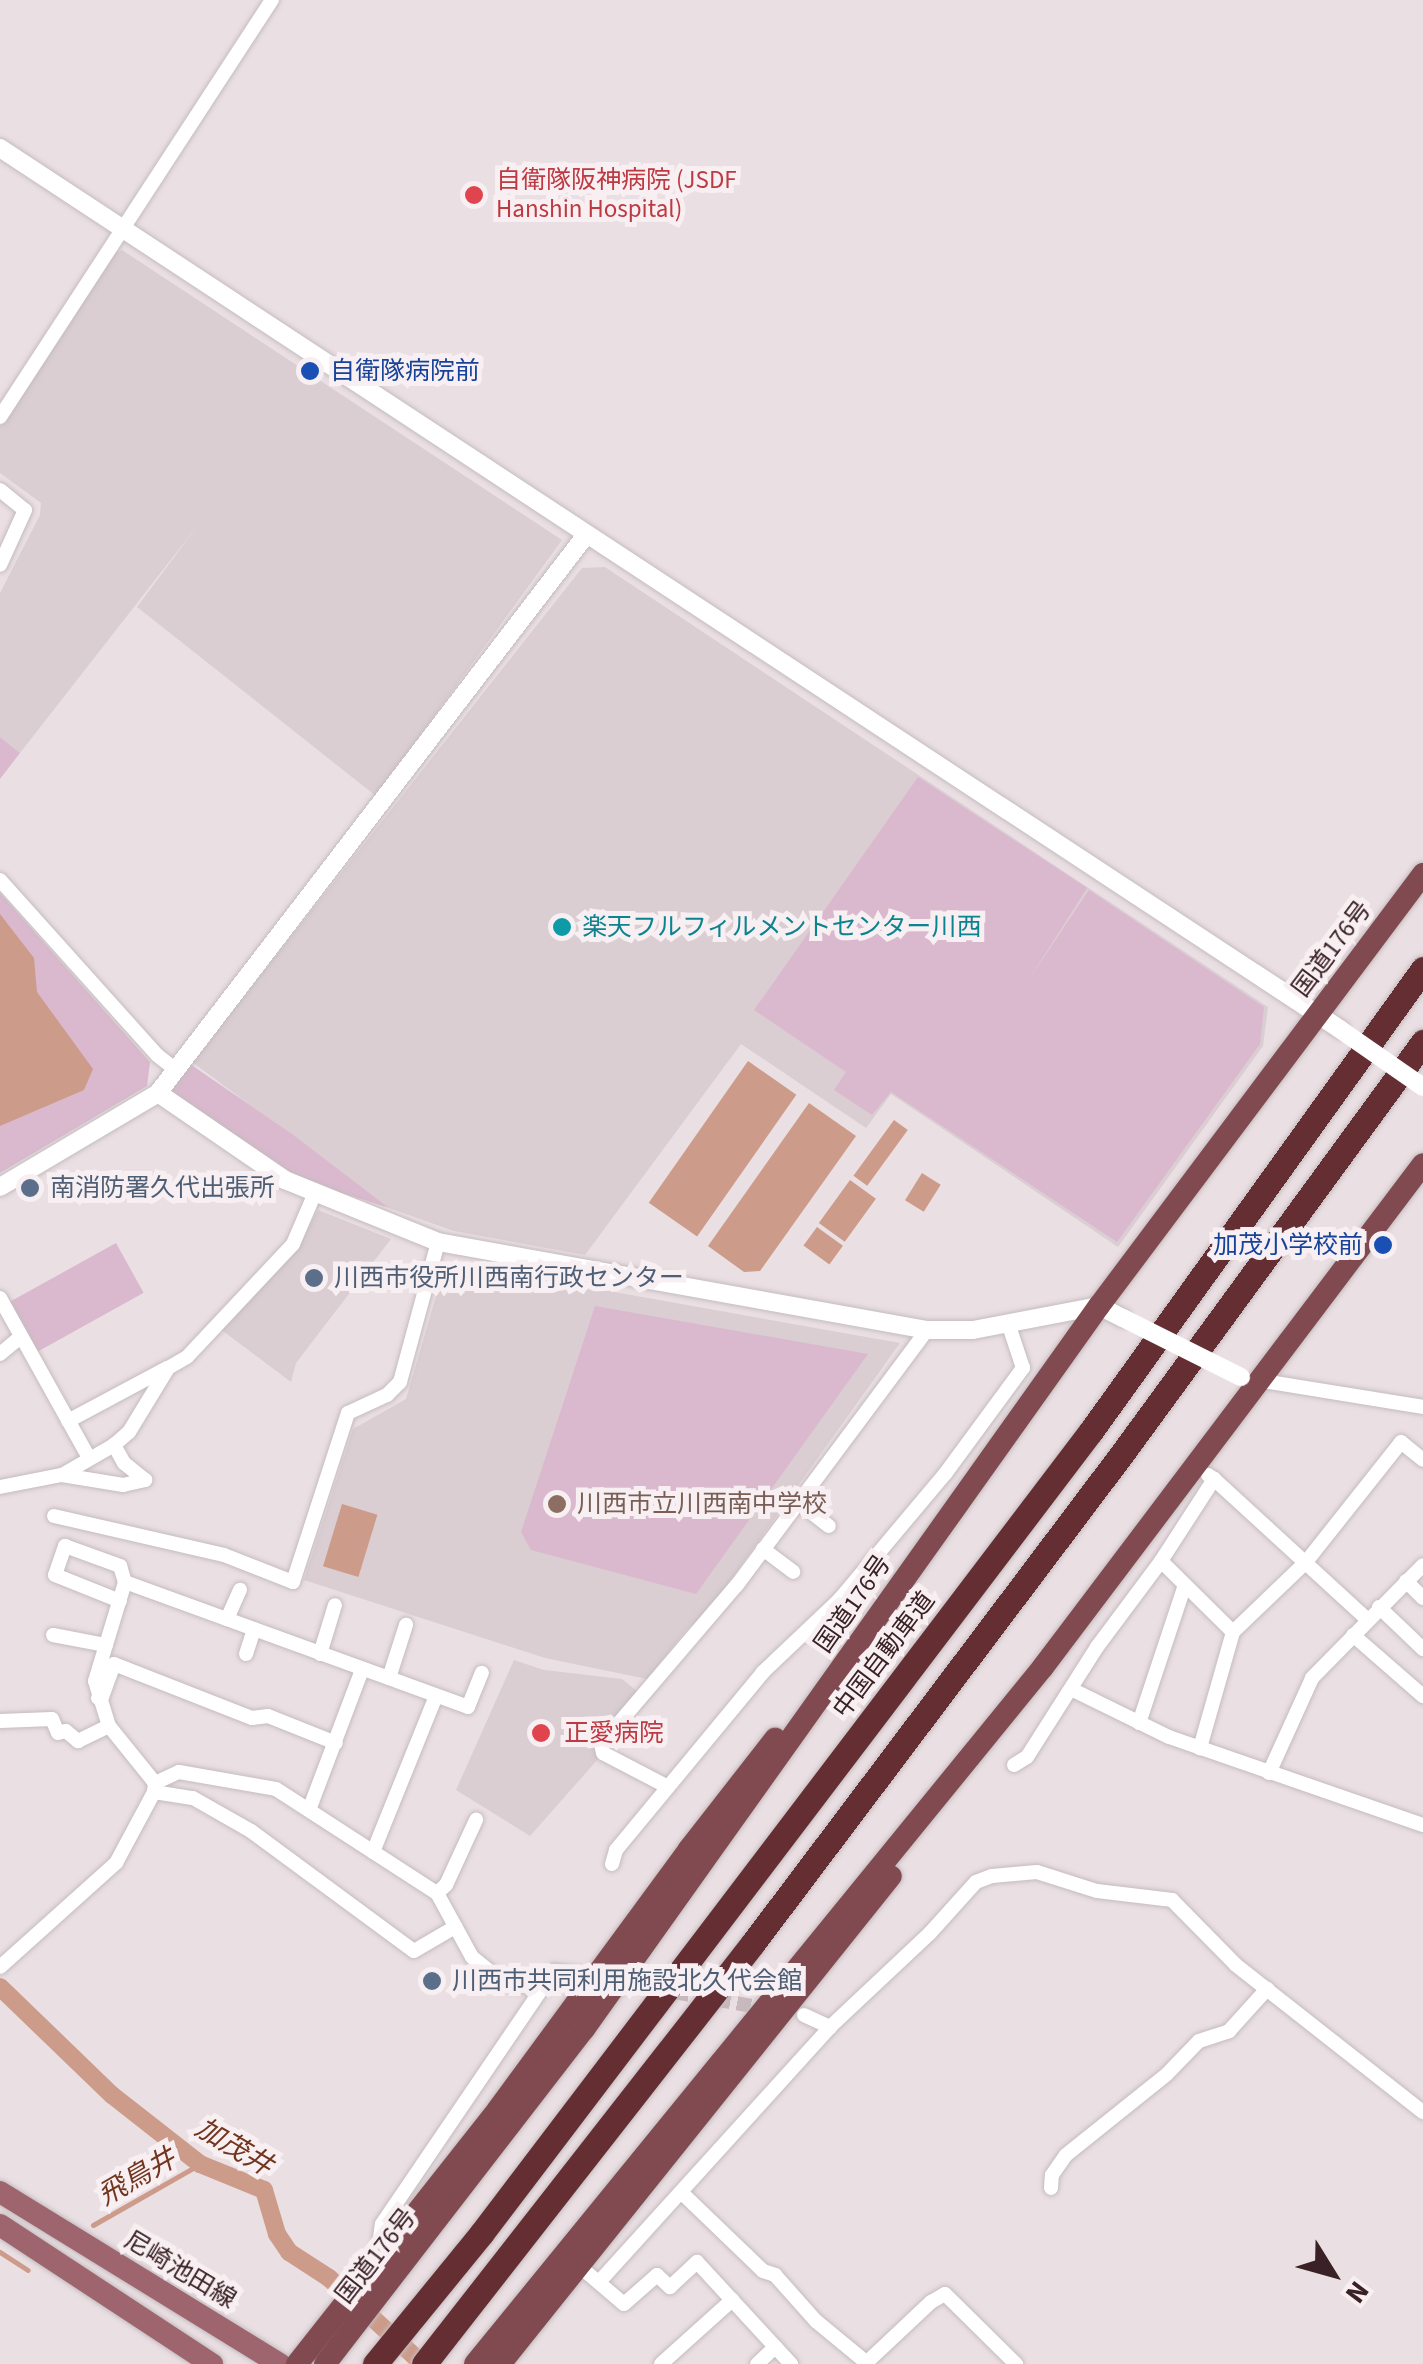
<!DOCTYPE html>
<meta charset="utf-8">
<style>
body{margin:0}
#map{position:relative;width:1423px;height:2364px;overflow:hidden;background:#eadfe3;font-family:"Source Sans 3","Noto Sans JP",sans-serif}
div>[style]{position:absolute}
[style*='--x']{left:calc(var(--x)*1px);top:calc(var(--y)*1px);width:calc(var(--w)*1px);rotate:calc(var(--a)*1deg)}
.built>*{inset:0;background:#daced2}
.green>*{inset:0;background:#dab9ce;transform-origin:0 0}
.water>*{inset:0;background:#cd9b89;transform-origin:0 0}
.stream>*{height:5px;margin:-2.5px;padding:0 2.5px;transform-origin:2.5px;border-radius:2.5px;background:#cd9b89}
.canal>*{height:18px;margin:-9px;padding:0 9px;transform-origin:9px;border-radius:9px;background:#cd9b89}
.minor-tunnel>*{height:14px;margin-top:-7px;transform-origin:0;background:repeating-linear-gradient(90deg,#c7b9bd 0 14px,transparent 0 21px)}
.roads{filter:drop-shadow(0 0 2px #c4bcbe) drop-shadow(0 0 2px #c4bcbe)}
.minor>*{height:14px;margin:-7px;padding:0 7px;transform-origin:7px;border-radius:7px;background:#fff}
.tertiary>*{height:18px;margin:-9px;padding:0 9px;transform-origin:9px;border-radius:9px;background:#fff}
.primary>*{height:22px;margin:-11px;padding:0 11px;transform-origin:11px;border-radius:11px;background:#9e656e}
.trunk>*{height:22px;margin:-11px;padding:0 11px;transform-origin:11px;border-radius:11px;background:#814a50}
.motorway>*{height:25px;margin:-12.5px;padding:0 12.5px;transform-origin:12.5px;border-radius:12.5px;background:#642e33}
.tertiary-bridge>*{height:18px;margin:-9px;padding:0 9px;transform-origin:9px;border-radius:9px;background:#fff}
.dots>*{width:28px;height:28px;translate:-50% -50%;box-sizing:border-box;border:5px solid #f7eff2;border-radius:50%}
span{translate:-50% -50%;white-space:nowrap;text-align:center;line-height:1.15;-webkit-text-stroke:10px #f7eff2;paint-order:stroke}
.health-label{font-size:25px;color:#be3a42}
.left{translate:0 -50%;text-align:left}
.transit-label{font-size:25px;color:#164399}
.right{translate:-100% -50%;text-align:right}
.culture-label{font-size:25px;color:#0d838f}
.street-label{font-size:25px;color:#392125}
.service-label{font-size:25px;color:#4e5e75}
.education-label{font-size:25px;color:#785e54}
.water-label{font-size:28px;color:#72361e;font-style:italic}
.north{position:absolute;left:1283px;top:2224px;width:100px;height:100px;-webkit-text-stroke:8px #f7eff2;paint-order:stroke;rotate:127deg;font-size:28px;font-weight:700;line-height:40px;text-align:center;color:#392125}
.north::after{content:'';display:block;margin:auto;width:35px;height:45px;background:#392125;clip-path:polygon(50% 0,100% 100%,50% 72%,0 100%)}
</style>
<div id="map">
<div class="built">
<i style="clip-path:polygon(122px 250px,562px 540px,376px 796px,137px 607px,198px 525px,20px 753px,0 737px,0 593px,40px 515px,41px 503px,0 473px,0 426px,113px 255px)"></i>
<i style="clip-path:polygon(605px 567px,1268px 1007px,1263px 1046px,1118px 1247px,891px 1094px,866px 1128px,741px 1044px,585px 1255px,454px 1231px,389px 1208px,192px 1062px,582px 568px)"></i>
<i style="clip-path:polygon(318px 1210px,391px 1239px,296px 1363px,291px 1382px,219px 1328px,295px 1250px)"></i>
<i style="clip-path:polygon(446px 1262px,900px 1343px,707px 1613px,687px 1629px,647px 1679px,545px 1658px,304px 1580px,353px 1429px,406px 1399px)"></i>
<i style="clip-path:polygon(514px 1660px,544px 1670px,622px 1679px,637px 1691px,596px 1743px,599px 1758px,530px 1836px,456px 1790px)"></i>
</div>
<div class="green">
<i style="clip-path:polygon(0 737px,20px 753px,0 779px)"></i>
<i style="clip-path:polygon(918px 777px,1087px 888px,1026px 984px,1089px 890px,1264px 1007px,1260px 1044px,1117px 1242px,891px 1092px,872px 1115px,834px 1090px,846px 1072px,754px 1010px)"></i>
<i style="clip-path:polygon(0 893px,150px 1062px,147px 1086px,0 1173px)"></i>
<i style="clip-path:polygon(190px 1064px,292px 1134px,389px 1208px,289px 1176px,169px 1092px)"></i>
<i style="left:116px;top:1243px;width:57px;height:124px;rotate:61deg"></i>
<i style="clip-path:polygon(595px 1306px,868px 1354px,696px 1594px,531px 1550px,521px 1532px)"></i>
</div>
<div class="water">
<i style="clip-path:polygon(0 914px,34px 958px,37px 992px,93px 1069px,84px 1090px,0 1126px)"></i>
<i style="left:748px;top:1061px;width:59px;height:173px;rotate:35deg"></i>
<i style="clip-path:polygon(809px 1103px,856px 1136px,760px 1271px,744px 1272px,708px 1246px)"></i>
<i style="left:894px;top:1120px;width:17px;height:69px;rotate:36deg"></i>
<i style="left:922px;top:1173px;width:22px;height:32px;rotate:32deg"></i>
<i style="left:850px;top:1180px;width:32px;height:53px;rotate:36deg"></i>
<i style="left:817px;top:1227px;width:32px;height:23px;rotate:36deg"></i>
<i style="left:342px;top:1504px;width:37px;height:65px;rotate:17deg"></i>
</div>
<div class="stream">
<i style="--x:93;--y:2225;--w:123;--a:-29.7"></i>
<i style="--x:0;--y:2252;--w:33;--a:33"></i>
</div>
<div class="canal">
<i style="--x:0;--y:1987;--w:156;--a:44"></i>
<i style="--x:112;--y:2095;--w:112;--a:38.1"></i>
<i style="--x:200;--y:2164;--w:69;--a:22.1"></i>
<i style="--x:264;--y:2190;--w:46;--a:73.5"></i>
<i style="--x:277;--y:2234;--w:22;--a:56"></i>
<i style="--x:289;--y:2252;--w:48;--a:33"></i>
<i style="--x:329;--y:2278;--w:127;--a:42.5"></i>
</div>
<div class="minor-tunnel">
<i style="--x:613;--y:1981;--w:158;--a:10.2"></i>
</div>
<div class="roads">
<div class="minor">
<i style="--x:0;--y:417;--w:498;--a:-56.9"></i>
<i style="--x:0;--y:490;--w:32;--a:39"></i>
<i style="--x:25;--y:510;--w:60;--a:114.4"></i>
<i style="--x:0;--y:880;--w:235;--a:48.1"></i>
<i style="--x:157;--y:1055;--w:23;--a:38"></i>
<i style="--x:0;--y:1298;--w:183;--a:60.9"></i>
<i style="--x:0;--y:1354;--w:26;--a:-40"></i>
<i style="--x:1257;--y:1380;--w:168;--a:9.2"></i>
<i style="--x:68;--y:1421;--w:112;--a:-28.2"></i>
<i style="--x:114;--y:1445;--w:20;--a:-41"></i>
<i style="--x:129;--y:1432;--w:75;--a:-58.6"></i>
<i style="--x:168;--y:1368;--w:22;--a:-30"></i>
<i style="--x:187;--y:1357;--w:155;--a:-46.8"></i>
<i style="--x:293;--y:1244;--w:56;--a:-66.7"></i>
<i style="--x:1214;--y:1479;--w:207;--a:42.5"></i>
<i style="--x:0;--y:1487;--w:63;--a:-11"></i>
<i style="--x:62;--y:1475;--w:62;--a:9.3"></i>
<i style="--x:123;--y:1485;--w:23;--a:-13"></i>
<i style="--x:145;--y:1480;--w:27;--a:-141"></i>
<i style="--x:124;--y:1463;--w:21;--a:-119"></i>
<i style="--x:114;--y:1445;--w:60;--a:150"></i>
<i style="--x:798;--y:1502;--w:39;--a:38"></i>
<i style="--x:54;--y:1516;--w:174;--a:12.9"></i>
<i style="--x:224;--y:1555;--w:74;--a:21.4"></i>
<i style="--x:293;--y:1582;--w:178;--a:-72"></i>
<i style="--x:348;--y:1413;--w:43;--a:-24.8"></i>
<i style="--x:387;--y:1395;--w:18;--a:-45"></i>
<i style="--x:400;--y:1382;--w:145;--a:-74.8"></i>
<i style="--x:763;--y:1549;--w:38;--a:37"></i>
<i style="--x:1161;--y:1561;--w:98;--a:-57.1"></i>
<i style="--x:1214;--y:1479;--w:7;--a:-146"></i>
<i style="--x:1406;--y:1581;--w:24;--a:45"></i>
<i style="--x:120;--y:1601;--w:70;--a:-158.2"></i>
<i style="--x:55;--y:1575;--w:31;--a:-71"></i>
<i style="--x:65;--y:1546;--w:59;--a:20"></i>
<i style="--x:120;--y:1566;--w:17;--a:73"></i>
<i style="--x:1379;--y:1607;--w:61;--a:43.7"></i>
<i style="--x:227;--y:1619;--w:32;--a:-66"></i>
<i style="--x:1233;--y:1632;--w:101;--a:-43.8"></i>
<i style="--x:1306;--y:1562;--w:153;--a:-51.6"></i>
<i style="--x:1401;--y:1442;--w:28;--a:39"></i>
<i style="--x:53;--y:1635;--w:54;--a:10.7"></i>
<i style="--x:1353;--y:1635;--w:93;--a:41.1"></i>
<i style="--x:246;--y:1654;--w:26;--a:-72"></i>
<i style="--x:320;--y:1654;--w:51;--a:-73"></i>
<i style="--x:389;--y:1678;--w:56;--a:-72.2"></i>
<i style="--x:1071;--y:1689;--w:109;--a:26.1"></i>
<i style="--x:1169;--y:1737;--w:269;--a:19.1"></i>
<i style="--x:98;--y:1698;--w:4;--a:-14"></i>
<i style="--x:102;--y:1697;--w:35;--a:-70"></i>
<i style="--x:114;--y:1664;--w:148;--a:21.4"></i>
<i style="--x:252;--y:1718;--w:16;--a:-7"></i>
<i style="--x:268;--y:1716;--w:73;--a:21.7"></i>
<i style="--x:0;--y:1721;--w:52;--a:-2.2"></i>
<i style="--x:52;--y:1719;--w:15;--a:67"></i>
<i style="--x:58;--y:1733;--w:8;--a:-14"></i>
<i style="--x:66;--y:1731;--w:16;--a:40"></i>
<i style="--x:78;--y:1741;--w:34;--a:-26"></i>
<i style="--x:1139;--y:1723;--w:145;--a:-71.6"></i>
<i style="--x:1014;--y:1765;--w:15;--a:-32"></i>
<i style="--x:1027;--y:1757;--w:130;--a:-57.5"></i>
<i style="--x:1097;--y:1647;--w:107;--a:-53.3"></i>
<i style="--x:1161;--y:1561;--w:101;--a:44.6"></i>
<i style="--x:1233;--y:1632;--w:121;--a:105.9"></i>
<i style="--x:1269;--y:1773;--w:104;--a:-65.6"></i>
<i style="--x:1312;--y:1678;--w:158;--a:-45.5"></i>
<i style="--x:155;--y:1783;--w:26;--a:-25"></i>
<i style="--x:179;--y:1772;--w:98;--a:9.9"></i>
<i style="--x:276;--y:1789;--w:192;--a:32.9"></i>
<i style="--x:437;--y:1893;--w:73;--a:61.3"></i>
<i style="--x:472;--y:1957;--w:32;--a:39"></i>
<i style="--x:497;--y:1977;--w:18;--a:27"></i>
<i style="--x:513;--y:1985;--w:30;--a:4"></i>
<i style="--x:668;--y:1787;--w:73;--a:-152.4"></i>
<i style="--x:603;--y:1753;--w:9;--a:-103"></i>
<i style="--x:601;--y:1744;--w:209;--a:-49.5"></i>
<i style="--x:737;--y:1585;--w:318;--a:-53.3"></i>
<i style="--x:154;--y:1792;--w:39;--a:9"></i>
<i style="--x:193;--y:1798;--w:67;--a:29.6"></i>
<i style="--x:251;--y:1831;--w:202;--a:36.4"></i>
<i style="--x:414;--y:1951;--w:48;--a:-30.3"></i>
<i style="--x:309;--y:1810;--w:150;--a:-69.3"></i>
<i style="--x:373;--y:1852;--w:168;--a:-68"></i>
<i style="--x:612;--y:1864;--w:15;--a:-74"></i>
<i style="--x:616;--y:1850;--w:231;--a:-50.4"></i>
<i style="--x:763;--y:1672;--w:106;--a:-43.5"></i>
<i style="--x:840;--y:1599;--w:163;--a:-50"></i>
<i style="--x:945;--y:1474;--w:132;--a:-53.7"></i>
<i style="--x:1023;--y:1368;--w:47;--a:-108.4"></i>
<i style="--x:437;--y:1893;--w:12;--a:-42"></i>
<i style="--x:446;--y:1885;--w:72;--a:-65.2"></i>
<i style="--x:0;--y:1967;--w:156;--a:-41.9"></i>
<i style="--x:116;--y:1863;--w:81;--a:-61.8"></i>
<i style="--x:154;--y:1792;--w:9;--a:-84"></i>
<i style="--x:155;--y:1783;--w:73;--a:-128.9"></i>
<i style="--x:109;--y:1726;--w:47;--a:-107.3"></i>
<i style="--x:95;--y:1681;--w:103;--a:-73.1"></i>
<i style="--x:125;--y:1582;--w:365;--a:20"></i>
<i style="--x:468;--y:1707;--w:37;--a:-68"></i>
<i style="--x:804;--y:2015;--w:29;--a:25"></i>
<i style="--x:1051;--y:2188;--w:13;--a:-86"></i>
<i style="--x:1052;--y:2175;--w:24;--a:-55"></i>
<i style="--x:1066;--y:2155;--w:129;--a:-38.7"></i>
<i style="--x:1167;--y:2074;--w:46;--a:-45.9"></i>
<i style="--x:1199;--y:2041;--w:32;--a:-18"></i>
<i style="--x:1229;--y:2031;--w:57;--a:-47.9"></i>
<i style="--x:682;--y:2193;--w:112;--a:43.9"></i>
<i style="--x:763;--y:2271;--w:13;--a:18"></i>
<i style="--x:775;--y:2275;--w:62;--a:48.3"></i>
<i style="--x:816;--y:2321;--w:66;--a:39.5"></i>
<i style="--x:377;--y:2259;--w:35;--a:-82"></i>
<i style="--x:382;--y:2224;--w:306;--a:-55.8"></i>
<i style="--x:554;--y:1971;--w:23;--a:7"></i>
<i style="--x:578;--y:2265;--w:60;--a:40.3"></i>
<i style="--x:624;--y:2304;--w:44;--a:-41.3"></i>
<i style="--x:657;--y:2275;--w:18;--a:43"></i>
<i style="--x:670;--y:2287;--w:37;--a:-43"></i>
<i style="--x:697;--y:2262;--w:139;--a:47.3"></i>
<i style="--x:599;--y:2282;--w:344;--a:-47.8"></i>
<i style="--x:830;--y:2027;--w:137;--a:-43.2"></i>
<i style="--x:930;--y:1933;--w:69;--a:-48"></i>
<i style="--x:976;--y:1882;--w:17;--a:-21"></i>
<i style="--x:992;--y:1876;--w:45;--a:-5.1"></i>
<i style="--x:1037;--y:1872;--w:63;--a:17.6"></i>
<i style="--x:1097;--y:1891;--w:76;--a:6.8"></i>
<i style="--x:1172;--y:1900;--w:91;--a:45.4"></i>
<i style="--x:1236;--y:1965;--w:238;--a:38.2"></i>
<i style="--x:661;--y:2364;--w:96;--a:-42"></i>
<i style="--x:757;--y:2364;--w:25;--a:-43"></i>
<i style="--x:865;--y:2364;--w:91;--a:-43.2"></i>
<i style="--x:931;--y:2302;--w:16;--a:-30"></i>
<i style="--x:945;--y:2294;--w:100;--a:44.6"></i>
</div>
<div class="tertiary">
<i style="--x:0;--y:148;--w:1605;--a:33.33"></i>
<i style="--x:158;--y:1093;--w:154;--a:34.4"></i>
<i style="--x:285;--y:1180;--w:165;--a:22.1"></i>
<i style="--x:438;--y:1242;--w:497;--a:10.2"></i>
<i style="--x:927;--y:1330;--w:46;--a:0"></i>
<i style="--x:973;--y:1330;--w:128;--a:-10.8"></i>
<i style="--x:1099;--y:1306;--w:27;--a:27"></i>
<i style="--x:0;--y:1187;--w:184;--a:-30.7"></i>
<i style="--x:158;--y:1093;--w:703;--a:-52.51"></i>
</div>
<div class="primary">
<i style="--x:0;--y:2192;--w:329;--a:31.6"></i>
<i style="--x:0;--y:2225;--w:254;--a:33.3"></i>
</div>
<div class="trunk">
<i style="--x:297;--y:2364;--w:326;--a:-51.7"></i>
<i style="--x:499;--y:2108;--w:321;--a:-53.7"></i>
<i style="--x:689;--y:1849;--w:140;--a:-52"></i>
<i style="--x:325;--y:2364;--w:423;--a:-52.3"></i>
<i style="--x:584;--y:2029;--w:888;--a:-54.54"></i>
<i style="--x:1099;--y:1306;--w:540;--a:-53.13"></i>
<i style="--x:475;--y:2364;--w:899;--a:-50.82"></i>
<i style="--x:1043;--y:1667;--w:630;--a:-52.93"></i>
<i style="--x:500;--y:2364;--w:625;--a:-51.3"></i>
</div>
<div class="motorway">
<i style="--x:375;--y:2364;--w:168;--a:-50.8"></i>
<i style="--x:481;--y:2234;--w:1008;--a:-52.78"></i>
<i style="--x:1091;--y:1431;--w:569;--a:-54.3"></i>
<i style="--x:424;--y:2364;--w:534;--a:-51.99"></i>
<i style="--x:753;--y:1943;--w:611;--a:-52.98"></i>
<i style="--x:1121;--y:1455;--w:512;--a:-53.82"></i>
</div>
</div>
<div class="tertiary-bridge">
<i style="--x:1341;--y:1030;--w:100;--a:34.8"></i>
<i style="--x:1123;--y:1318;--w:132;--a:26.6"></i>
</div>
<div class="dots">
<i style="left:474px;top:195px;background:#e0444e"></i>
<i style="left:310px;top:371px;background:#1a4fb4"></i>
<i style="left:562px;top:927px;background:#0f9aa8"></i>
<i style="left:30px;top:1188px;background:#5c6f8a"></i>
<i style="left:1383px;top:1245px;background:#1a4fb4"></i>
<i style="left:314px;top:1278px;background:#5c6f8a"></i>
<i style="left:557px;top:1504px;background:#8d6e63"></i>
<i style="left:541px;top:1733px;background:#e0444e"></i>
<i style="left:432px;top:1981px;background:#5c6f8a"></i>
</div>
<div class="health-label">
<span class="left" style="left:496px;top:195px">自衛隊阪神病院 (JSDF<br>Hanshin Hospital)</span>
<span class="left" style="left:564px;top:1733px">正愛病院</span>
</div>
<div class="transit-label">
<span class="left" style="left:330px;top:371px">自衛隊病院前</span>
<span class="right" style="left:1363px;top:1245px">加茂小学校前</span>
</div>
<div class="culture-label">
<span class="left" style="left:582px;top:927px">楽天フルフィルメントセンター川西</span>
</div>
<div class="street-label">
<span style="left:1332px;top:949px;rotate:-53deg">国道176号</span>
<span style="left:853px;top:1604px;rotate:-55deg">国道176号</span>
<span style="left:884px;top:1655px;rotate:-53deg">中国自動車道</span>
<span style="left:376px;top:2256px;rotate:-52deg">国道176号</span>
<span style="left:180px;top:2270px;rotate:31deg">尼崎池田線</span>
</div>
<div class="service-label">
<span class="left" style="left:50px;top:1188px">南消防署久代出張所</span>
<span class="left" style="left:334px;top:1278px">川西市役所川西南行政センター</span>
<span class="left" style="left:452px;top:1981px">川西市共同利用施設北久代会館</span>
</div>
<div class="education-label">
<span class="left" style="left:577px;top:1504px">川西市立川西南中学校</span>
</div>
<div class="water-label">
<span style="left:234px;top:2147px;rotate:31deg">加茂井</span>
<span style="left:137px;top:2177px;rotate:-30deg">飛鳥井</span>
</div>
<div class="north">N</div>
</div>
